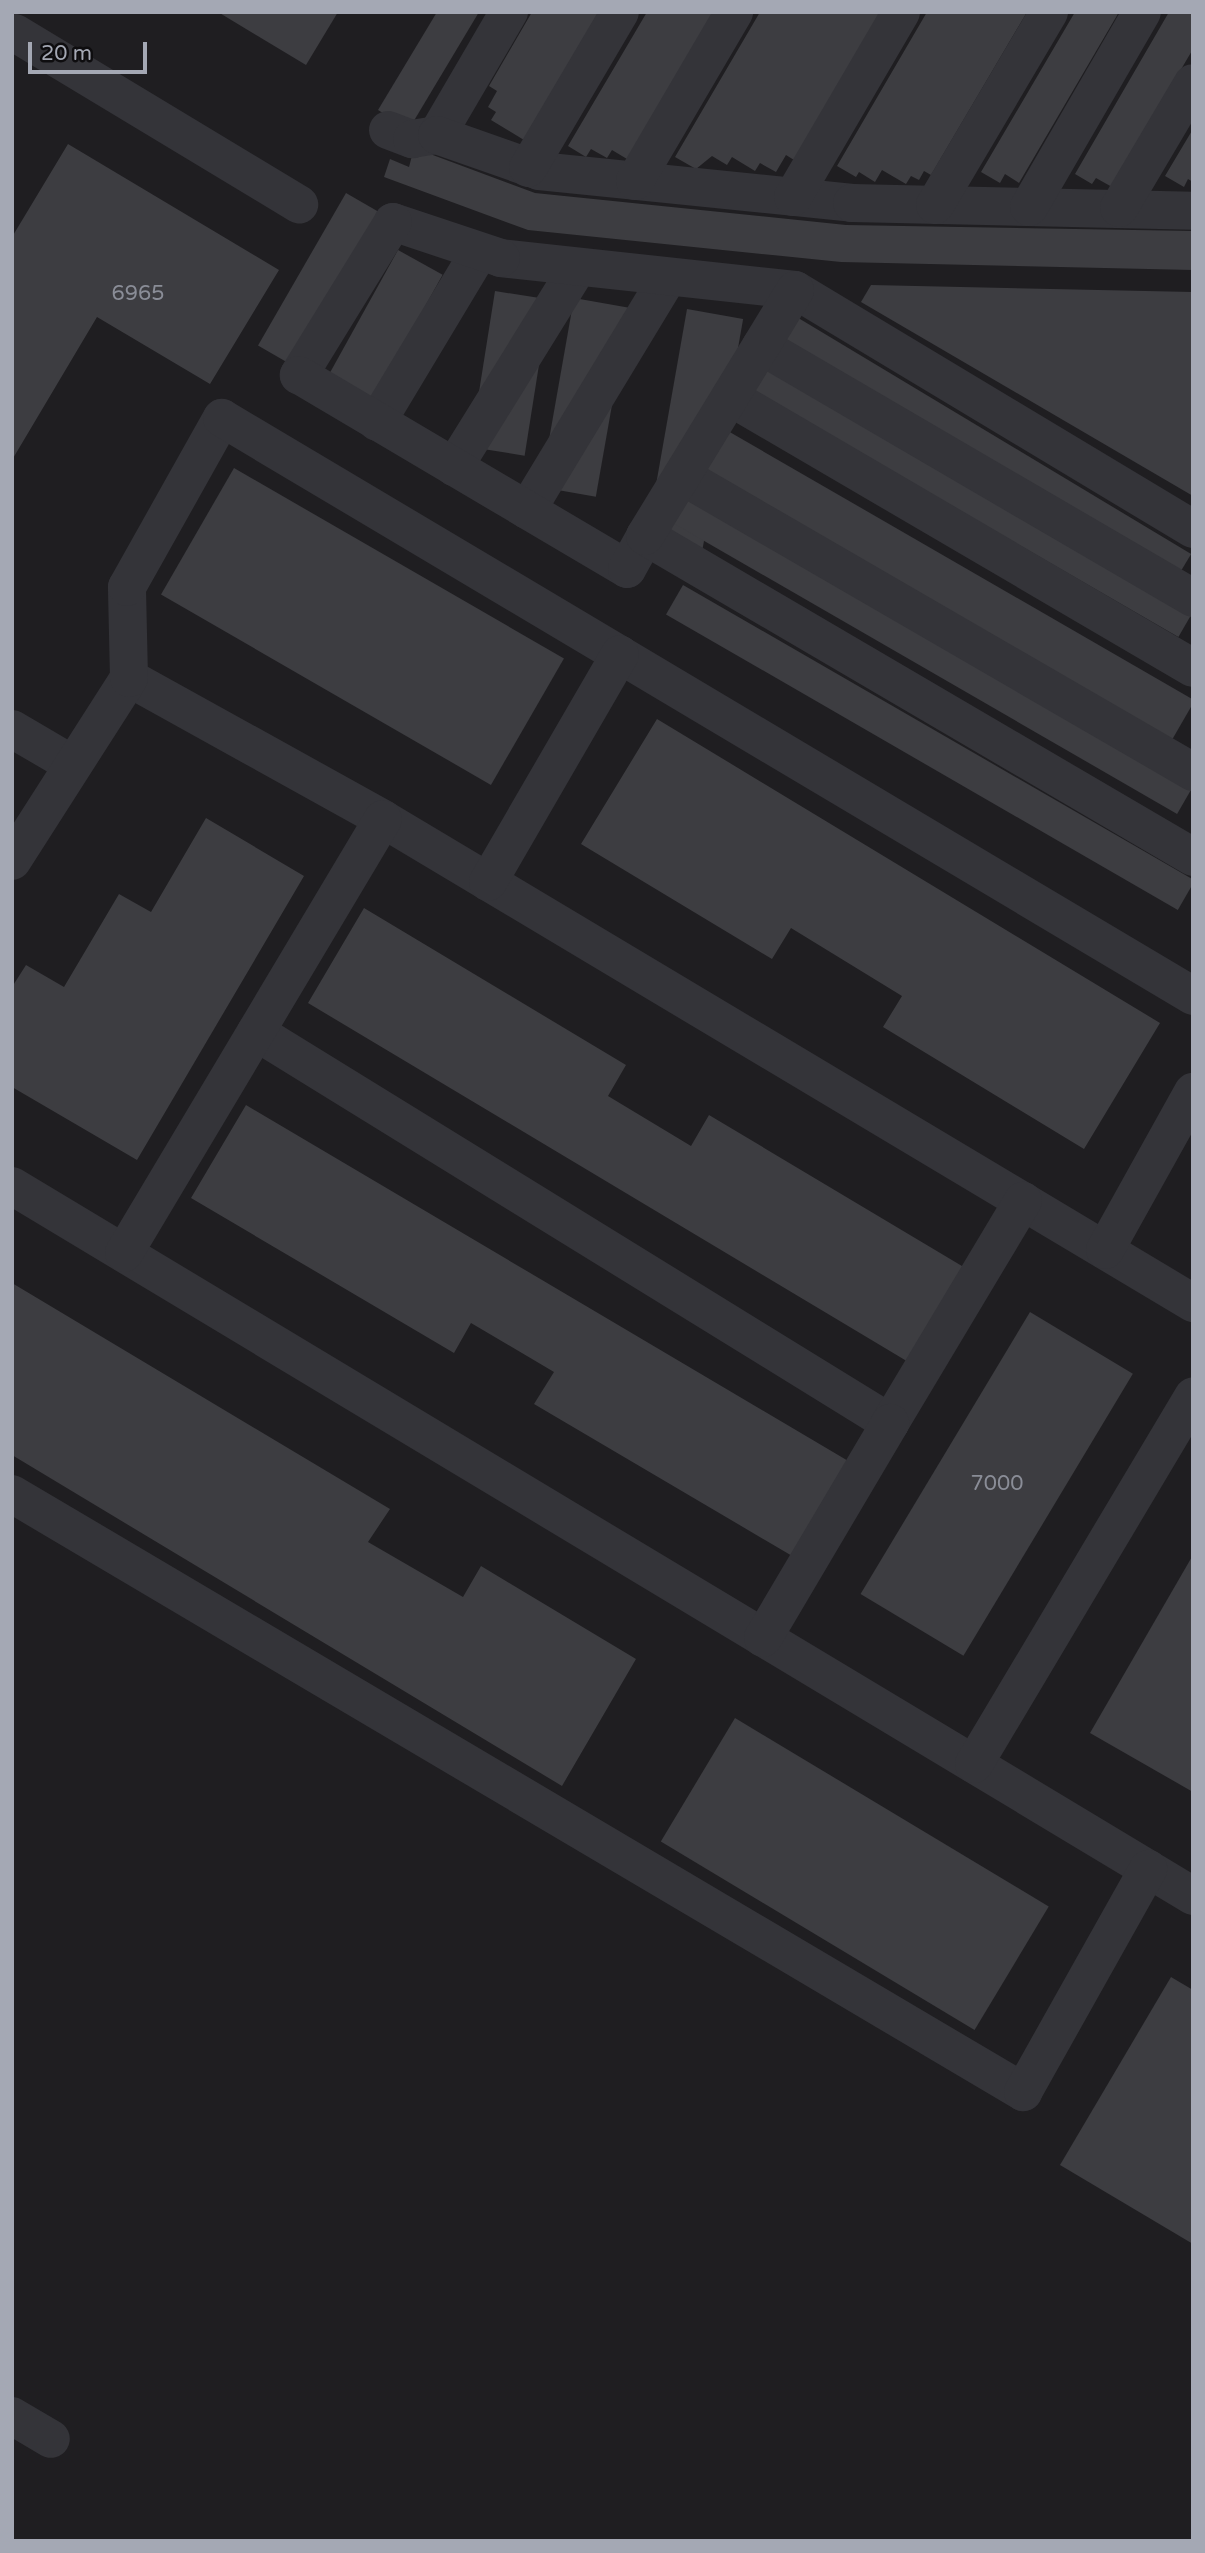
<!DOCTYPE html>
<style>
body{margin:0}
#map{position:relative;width:1205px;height:2553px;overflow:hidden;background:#131214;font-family:"Varela Round",sans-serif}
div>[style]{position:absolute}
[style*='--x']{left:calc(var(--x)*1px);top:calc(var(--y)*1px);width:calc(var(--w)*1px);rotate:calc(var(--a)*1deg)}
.built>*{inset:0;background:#1f1e21;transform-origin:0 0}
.building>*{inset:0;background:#3d3d41;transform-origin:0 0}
.minor>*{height:38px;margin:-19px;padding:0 19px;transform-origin:19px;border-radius:19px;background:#343439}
span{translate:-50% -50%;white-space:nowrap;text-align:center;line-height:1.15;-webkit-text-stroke:7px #0e0d0f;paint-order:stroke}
.number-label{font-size:21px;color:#8a8d97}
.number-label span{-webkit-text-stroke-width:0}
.frame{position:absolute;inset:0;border:14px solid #a4a8b4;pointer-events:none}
.scale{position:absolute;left:28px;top:42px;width:119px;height:32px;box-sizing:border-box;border:4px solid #a4a8b4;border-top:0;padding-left:9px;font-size:21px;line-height:24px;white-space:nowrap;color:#a4a8b4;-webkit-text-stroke:5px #0e0d0f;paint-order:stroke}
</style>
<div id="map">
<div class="built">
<i style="left:12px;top:12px;width:1181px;height:2529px"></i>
</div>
<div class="building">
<i style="clip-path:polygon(218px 12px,338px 12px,306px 65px)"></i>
<i style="clip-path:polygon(437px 12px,479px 12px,409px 129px,378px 110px)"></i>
<i style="clip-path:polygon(532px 12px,599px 12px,524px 140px,491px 120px,496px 112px,488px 107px,497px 91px,489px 86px)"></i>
<i style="clip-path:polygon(647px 12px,713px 12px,627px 159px,612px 150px,607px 158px,591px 149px,586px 157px,568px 146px)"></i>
<i style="clip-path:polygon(760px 12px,881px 12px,794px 160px,786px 155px,776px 172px,760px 163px,755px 171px,732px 157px,727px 165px,712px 156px,696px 169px,675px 157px)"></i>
<i style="clip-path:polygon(927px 12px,1027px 12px,931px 175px,924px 171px,919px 180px,911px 176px,906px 184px,882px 170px,875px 182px,859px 172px,856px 177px,837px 166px)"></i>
<i style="clip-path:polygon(1075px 12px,1119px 12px,1019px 183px,1005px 174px,1000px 183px,981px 172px)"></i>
<i style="clip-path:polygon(1169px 12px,1193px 12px,1193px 49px,1112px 187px,1096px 178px,1092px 184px,1075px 174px)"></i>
<i style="clip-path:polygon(1193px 129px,1193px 182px,1188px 179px,1184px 187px,1165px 176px)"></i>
<i style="clip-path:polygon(68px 144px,279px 270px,210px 384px,97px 317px,12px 460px,12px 237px)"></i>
<i style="clip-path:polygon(414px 148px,535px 193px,846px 225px,1193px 231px,1193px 270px,841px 262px,528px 230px,384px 177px,390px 159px,409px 167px)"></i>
<i style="left:346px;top:193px;width:38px;height:176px;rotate:30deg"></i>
<i style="left:398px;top:250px;width:51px;height:143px;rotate:29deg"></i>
<i style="clip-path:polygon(871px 285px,1193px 292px,1193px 496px,861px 302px)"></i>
<i style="left:495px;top:291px;width:55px;height:158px;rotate:9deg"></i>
<i style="left:574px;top:298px;width:56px;height:192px;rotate:10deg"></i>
<i style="left:687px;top:309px;width:57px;height:239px;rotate:10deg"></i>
<i style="left:790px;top:313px;width:468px;height:33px;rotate:31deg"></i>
<i style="left:761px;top:358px;width:501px;height:33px;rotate:30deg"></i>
<i style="left:721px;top:427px;width:547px;height:52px;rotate:30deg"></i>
<i style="left:234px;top:468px;width:381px;height:146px;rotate:30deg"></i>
<i style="left:684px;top:490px;width:589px;height:34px;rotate:30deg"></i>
<i style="left:683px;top:585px;width:591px;height:34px;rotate:30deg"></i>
<i style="clip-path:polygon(657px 719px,1160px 1023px,1084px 1149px,883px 1027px,902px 996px,791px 928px,772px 959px,581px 844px)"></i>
<i style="clip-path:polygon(206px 818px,304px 876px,137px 1160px,12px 1087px,12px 987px,26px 965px,64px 987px,119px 894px,151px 912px)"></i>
<i style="clip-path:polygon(364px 908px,626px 1065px,608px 1096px,691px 1146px,709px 1115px,972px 1272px,915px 1366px,308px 1003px)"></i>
<i style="clip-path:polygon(246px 1105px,855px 1465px,799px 1560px,534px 1404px,554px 1372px,471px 1323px,454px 1353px,191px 1198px)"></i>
<i style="clip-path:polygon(12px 1283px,390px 1509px,368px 1542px,463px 1597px,481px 1566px,636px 1659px,562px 1786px,12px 1455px)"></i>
<i style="left:1030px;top:1312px;width:120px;height:329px;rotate:31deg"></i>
<i style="clip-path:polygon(1193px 1555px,1193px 1792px,1090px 1733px)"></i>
<i style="left:735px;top:1718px;width:366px;height:144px;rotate:31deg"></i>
<i style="clip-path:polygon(1171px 1977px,1193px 1990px,1193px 2244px,1060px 2165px)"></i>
</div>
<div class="minor">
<i style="--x:15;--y:33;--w:332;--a:31.1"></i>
<i style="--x:388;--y:130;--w:26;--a:21"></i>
<i style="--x:412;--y:139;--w:25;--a:-9"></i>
<i style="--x:437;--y:135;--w:143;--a:-59.7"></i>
<i style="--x:437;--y:135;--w:108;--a:19.4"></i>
<i style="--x:539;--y:171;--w:315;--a:5.8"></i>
<i style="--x:852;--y:203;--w:341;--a:1.3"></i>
<i style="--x:528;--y:168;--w:181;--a:-59.5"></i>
<i style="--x:635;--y:181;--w:196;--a:-59.6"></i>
<i style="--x:793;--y:197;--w:214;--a:-59.7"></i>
<i style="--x:935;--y:205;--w:224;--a:-59.4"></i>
<i style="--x:1029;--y:207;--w:225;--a:-59.9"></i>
<i style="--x:1119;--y:208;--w:145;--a:-59.4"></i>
<i style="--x:761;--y:346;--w:500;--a:30.26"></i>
<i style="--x:730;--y:397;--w:536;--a:30.34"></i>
<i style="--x:377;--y:422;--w:198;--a:-59"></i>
<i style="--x:454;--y:467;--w:235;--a:-58.2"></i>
<i style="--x:682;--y:476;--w:591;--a:30.08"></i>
<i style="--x:527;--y:510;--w:272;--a:-58.8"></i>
<i style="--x:1193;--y:529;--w:464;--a:-149"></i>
<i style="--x:795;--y:290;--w:296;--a:-173.8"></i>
<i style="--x:501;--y:258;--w:114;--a:-161.6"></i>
<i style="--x:393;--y:222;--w:180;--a:121.6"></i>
<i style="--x:299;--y:375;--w:381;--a:30.6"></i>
<i style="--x:627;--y:569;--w:38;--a:-61"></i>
<i style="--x:645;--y:536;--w:635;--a:30.36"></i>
<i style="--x:645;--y:536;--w:288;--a:-58.6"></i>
<i style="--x:129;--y:678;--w:291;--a:29"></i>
<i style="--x:383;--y:819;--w:944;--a:30.86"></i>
<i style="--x:12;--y:729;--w:69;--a:30.3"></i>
<i style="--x:12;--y:861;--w:217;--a:-57.4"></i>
<i style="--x:129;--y:678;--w:91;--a:-91.3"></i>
<i style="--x:127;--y:587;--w:194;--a:-60.7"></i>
<i style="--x:222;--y:418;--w:1130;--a:30.76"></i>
<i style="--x:488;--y:882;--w:263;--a:-59.9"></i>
<i style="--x:256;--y:1032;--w:745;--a:31.66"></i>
<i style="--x:890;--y:1423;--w:259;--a:-59.1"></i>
<i style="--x:12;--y:1186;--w:1378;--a:31.01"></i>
<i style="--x:1105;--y:1250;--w:181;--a:-60.9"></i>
<i style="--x:124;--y:1253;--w:505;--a:-59.17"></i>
<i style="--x:12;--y:1494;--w:1175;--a:30.6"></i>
<i style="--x:1023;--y:2092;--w:256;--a:-60.7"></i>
<i style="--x:763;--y:1638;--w:250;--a:-59.4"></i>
<i style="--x:974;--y:1764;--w:428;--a:-59.2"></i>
<i style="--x:12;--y:2416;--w:45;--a:30.5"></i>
</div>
<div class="number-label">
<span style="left:138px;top:294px">6965</span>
<span style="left:997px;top:1484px">7000</span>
</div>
<div class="frame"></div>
<div class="scale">20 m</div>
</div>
